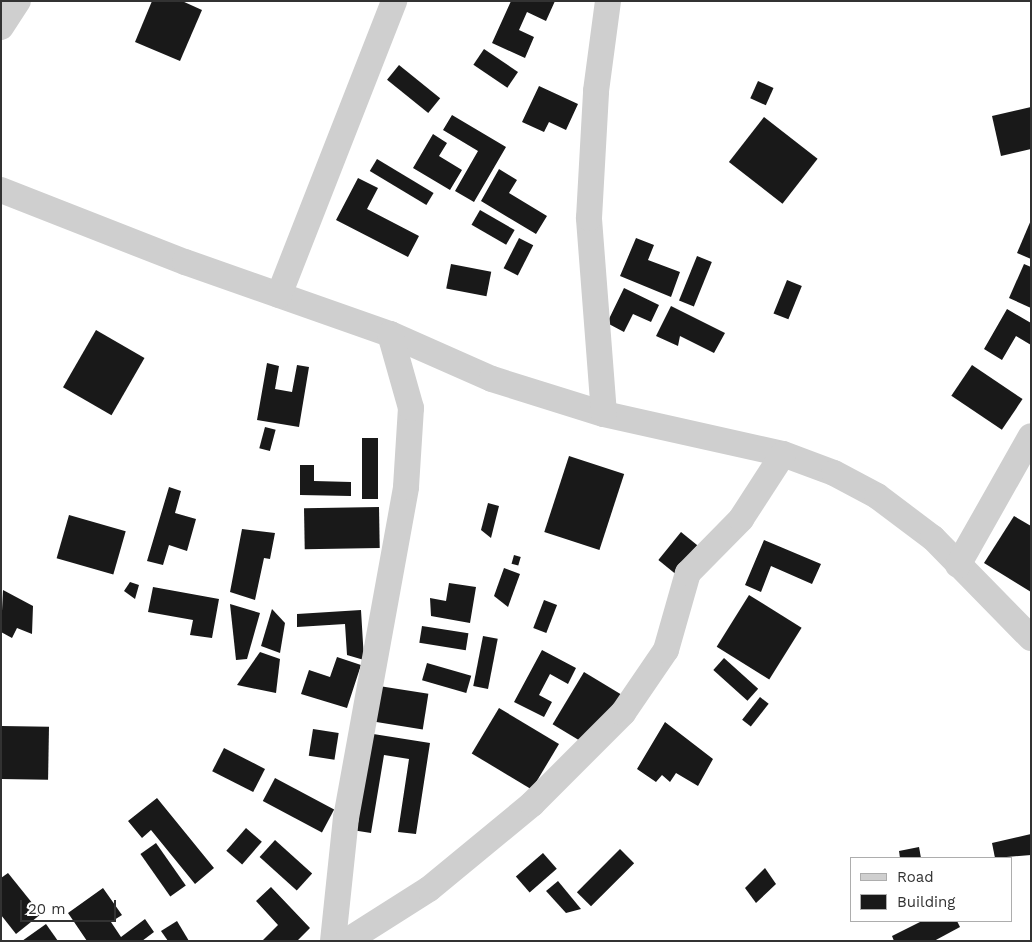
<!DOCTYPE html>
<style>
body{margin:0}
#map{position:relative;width:1032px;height:942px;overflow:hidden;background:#fff;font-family:"Work Sans",sans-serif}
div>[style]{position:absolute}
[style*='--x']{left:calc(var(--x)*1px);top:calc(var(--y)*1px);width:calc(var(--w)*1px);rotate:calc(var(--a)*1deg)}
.building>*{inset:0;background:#191919;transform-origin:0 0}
.minor>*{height:26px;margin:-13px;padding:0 13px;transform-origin:13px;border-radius:13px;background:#cfcfcf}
span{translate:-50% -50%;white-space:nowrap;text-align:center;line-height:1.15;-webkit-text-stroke:5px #fff;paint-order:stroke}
.frame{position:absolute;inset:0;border:2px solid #323232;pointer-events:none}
.legend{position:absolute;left:850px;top:857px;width:162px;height:65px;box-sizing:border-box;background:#fff;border:1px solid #adadad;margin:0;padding:6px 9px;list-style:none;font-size:15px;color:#323232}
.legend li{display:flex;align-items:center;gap:10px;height:25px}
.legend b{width:25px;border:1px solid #adadad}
.scale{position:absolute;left:20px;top:900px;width:96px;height:22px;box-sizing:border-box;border:2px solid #323232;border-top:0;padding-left:6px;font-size:15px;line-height:18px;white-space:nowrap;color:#323232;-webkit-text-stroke:4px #fff;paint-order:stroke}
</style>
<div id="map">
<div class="building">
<i style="clip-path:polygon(152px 1px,182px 1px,202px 10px,180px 61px,135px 42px)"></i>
<i style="clip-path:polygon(511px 1px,555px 1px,546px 21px,527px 12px,519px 30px,534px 37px,525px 58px,492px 43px)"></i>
<i style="left:484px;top:49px;width:41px;height:19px;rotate:34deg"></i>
<i style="left:399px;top:65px;width:53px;height:19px;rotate:39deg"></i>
<i style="left:758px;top:81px;width:17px;height:19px;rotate:24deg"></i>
<i style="clip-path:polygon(539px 86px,578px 104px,566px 130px,549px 122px,544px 132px,522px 122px)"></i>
<i style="clip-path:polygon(1031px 107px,1031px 149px,1001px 156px,992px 116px)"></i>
<i style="clip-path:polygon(452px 115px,506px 147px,474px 202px,455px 191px,478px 151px,443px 130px)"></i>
<i style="left:764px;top:117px;width:68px;height:57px;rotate:38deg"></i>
<i style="clip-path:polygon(433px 134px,447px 143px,439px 156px,462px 170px,450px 190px,413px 168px)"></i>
<i style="left:377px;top:159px;width:66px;height:14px;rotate:31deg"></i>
<i style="clip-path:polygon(499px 169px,517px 180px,509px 193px,547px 216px,536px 234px,481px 201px)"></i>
<i style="clip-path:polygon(358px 178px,378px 188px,367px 209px,419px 236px,408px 257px,336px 220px)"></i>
<i style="left:480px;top:210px;width:40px;height:17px;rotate:30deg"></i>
<i style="clip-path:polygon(1031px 220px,1031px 259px,1017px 253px)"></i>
<i style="left:519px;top:238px;width:16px;height:34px;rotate:27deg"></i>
<i style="clip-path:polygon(636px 238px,654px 245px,648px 260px,680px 272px,671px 297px,620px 276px)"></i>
<i style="left:697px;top:256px;width:16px;height:48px;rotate:22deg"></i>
<i style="left:451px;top:264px;width:41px;height:25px;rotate:11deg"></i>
<i style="clip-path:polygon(1024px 264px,1031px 267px,1031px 308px,1009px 298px)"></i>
<i style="left:787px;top:280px;width:16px;height:36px;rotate:22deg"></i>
<i style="clip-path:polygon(624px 288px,659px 305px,651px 322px,633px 314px,624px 332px,607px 323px)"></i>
<i style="clip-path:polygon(671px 306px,725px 333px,714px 353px,680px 336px,678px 346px,656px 336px)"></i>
<i style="clip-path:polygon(1007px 309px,1031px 323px,1031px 345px,1016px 336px,1002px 360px,984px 349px)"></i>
<i style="left:96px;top:330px;width:56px;height:66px;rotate:30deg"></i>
<i style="clip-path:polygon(267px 363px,279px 366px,275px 389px,292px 392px,297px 365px,309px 367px,299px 427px,257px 420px)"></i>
<i style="left:972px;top:365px;width:61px;height:37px;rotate:34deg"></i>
<i style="left:265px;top:427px;width:11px;height:22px;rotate:15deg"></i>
<i style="left:362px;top:438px;width:16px;height:61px"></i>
<i style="left:569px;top:456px;width:58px;height:80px;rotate:18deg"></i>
<i style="clip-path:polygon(300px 465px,314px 465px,314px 481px,351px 482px,351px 496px,300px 495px)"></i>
<i style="clip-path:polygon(169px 487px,181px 491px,175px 513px,196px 519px,187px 551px,169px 545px,163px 565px,147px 561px)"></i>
<i style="clip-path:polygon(488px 503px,499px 506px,491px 538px,481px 530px)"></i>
<i style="left:379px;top:507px;width:41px;height:75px;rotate:89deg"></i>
<i style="left:69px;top:515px;width:59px;height:45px;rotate:16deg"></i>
<i style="clip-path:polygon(1014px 516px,1031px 526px,1031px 592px,984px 563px)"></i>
<i style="clip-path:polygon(242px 529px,275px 533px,270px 559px,264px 558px,255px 600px,230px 592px)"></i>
<i style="left:681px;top:532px;width:21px;height:36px;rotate:39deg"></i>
<i style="clip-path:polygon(764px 540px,821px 564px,812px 584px,771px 566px,761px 592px,745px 585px)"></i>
<i style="left:514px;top:555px;width:7px;height:9px;rotate:16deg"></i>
<i style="clip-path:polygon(504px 568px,520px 574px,508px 607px,494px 596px)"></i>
<i style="clip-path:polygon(130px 582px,139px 585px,135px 599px,124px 591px)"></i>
<i style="clip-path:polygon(449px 583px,476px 587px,470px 623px,431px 616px,430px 598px,446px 601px)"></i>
<i style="clip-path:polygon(153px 587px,219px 599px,212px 638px,190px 635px,193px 620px,148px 612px)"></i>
<i style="clip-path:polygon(3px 590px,33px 606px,32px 634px,17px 628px,12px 638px,1px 632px)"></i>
<i style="left:749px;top:595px;width:62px;height:61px;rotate:32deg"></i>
<i style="left:544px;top:600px;width:14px;height:30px;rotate:21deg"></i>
<i style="clip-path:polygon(230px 604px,260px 613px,247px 659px,236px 660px)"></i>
<i style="clip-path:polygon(272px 609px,285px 623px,280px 653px,261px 646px)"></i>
<i style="clip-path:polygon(361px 610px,364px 660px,347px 655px,345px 624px,297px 627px,297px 614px)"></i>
<i style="left:422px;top:626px;width:47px;height:17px;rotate:9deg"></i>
<i style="left:483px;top:636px;width:15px;height:51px;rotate:11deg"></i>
<i style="clip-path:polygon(542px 650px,576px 668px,568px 684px,550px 674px,539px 695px,552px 702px,544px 717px,514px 702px)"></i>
<i style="clip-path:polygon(260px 652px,280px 659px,276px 693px,237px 685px)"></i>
<i style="clip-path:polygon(337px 657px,361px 665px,347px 708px,301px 694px,309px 670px,330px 677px)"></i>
<i style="left:724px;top:658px;width:46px;height:16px;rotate:42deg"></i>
<i style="left:427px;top:663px;width:46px;height:18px;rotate:16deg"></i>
<i style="left:584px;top:672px;width:43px;height:61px;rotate:31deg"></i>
<i style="left:379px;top:686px;width:50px;height:36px;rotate:9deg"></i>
<i style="left:760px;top:697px;width:11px;height:29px;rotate:38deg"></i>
<i style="left:499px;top:708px;width:70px;height:53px;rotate:31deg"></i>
<i style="clip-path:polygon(665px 722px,713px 759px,698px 786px,676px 773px,670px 782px,662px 775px,656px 782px,637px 769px)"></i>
<i style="left:2px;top:726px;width:47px;height:53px;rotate:1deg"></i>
<i style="left:313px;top:729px;width:26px;height:27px;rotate:9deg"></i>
<i style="clip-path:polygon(367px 733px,430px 743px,416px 834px,398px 832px,409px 759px,384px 755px,371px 833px,352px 830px)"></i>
<i style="left:224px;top:748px;width:46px;height:26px;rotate:27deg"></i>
<i style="left:275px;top:778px;width:67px;height:26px;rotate:28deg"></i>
<i style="clip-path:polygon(157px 798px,214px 868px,195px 884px,151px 830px,142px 838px,128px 821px)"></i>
<i style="left:246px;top:828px;width:21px;height:30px;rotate:41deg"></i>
<i style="clip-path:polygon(1031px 834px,1031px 855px,995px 858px,992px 843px)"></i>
<i style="left:275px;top:840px;width:50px;height:23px;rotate:42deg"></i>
<i style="left:156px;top:843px;width:52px;height:19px;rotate:55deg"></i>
<i style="clip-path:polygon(919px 847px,921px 858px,900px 858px,899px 851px)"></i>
<i style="left:620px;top:849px;width:20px;height:61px;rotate:45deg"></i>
<i style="left:543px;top:853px;width:21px;height:36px;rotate:49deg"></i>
<i style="clip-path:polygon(765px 868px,776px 884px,756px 903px,745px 888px)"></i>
<i style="clip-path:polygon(8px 873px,41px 914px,16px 934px,1px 915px,1px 878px)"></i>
<i style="clip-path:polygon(558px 881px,581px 909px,566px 913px,546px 891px)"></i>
<i style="clip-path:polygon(271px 887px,310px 928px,297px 941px,262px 941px,278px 925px,256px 901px)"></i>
<i style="clip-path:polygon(103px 888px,122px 915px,111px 922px,121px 937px,145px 919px,154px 932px,142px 941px,87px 941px,68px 913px)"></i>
<i style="clip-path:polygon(177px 921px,189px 941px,168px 941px,161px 931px)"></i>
<i style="clip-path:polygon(922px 921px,957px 921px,960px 927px,934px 941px,894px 941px,892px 936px)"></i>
<i style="clip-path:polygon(46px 924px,58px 941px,22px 941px)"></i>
</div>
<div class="minor">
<i style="--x:1;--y:27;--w:31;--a:-57"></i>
<i style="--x:1;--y:190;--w:198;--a:21.4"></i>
<i style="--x:185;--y:262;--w:217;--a:19.4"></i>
<i style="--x:390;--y:334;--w:111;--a:23.8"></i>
<i style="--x:492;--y:379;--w:117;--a:17.4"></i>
<i style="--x:604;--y:414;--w:183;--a:12.6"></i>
<i style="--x:783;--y:454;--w:54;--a:20.4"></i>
<i style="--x:834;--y:473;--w:49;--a:28.1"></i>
<i style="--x:877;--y:496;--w:70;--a:36.9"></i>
<i style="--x:933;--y:538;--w:140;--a:45.6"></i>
<i style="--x:279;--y:295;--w:316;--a:-68.6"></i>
<i style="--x:604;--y:414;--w:197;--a:-94.4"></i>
<i style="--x:589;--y:218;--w:127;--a:-86.8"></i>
<i style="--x:596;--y:91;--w:91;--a:-82.4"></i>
<i style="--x:958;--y:565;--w:148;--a:-60.5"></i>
<i style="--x:333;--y:941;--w:124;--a:-84"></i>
<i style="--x:346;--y:818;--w:336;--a:-79.7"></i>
<i style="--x:406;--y:487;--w:79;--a:-86.4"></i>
<i style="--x:411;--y:408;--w:77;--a:-105.8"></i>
<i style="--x:347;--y:941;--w:97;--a:-32.4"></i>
<i style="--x:429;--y:889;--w:134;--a:-39.5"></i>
<i style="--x:532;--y:804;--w:129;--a:-45"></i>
<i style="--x:623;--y:713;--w:76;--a:-55.7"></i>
<i style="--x:666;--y:650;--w:80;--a:-74.1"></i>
<i style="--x:688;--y:573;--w:76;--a:-45.5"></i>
<i style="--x:741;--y:519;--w:77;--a:-57.1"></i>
</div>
<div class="frame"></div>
<ul class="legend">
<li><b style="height:6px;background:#cfcfcf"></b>Road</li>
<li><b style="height:14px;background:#191919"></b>Building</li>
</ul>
<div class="scale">20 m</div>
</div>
